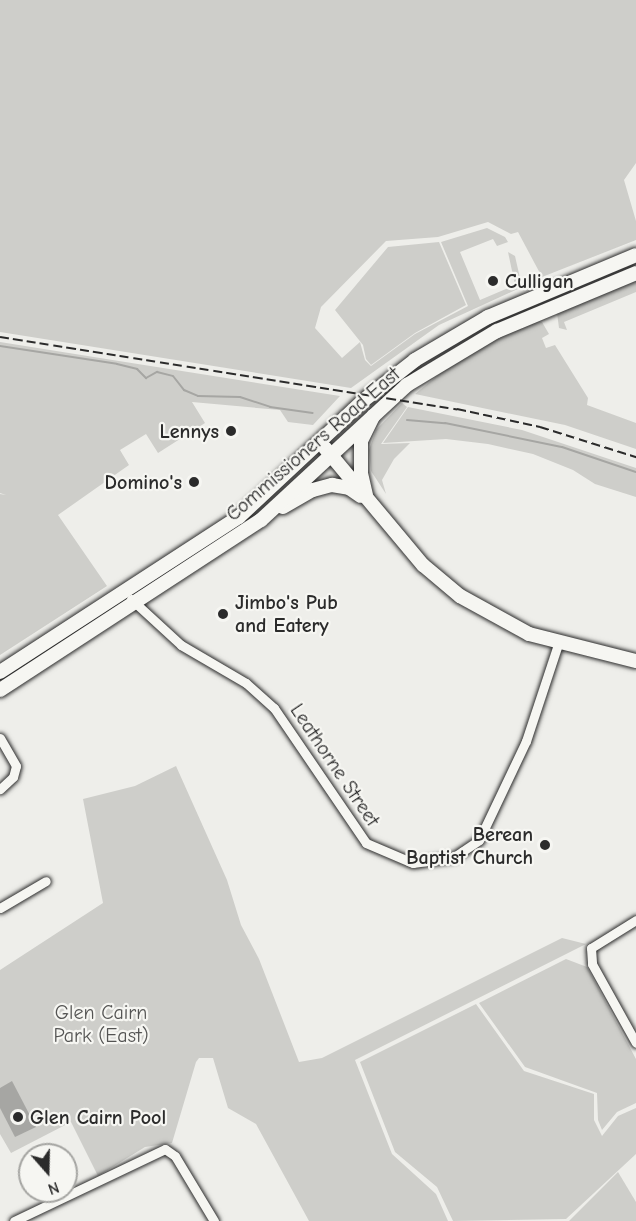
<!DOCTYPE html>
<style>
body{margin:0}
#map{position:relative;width:636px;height:1221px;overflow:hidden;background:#eeeeea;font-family:"Comic Neue",sans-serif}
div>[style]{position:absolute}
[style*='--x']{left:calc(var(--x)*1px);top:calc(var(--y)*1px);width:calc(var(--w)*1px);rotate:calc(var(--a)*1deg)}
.green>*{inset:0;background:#cececa}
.water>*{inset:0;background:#a6a6a3}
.stream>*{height:2px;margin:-1px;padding:0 1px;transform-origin:1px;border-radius:1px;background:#a6a6a3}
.roads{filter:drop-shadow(0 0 2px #2b2b2b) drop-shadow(0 0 2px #2b2b2b)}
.street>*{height:9px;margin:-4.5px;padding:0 4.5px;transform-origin:4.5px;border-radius:4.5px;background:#f6f6f2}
.secondary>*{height:14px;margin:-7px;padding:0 7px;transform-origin:7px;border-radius:7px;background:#f6f6f2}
.rail>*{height:2px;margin-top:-1px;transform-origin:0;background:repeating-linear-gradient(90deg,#2b2b2b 0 9px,transparent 0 13.5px)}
.dots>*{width:16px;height:16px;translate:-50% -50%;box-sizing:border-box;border:3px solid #f6f6f2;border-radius:50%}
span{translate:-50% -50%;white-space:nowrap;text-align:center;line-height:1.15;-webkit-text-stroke:4.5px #f6f6f2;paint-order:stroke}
.poi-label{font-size:20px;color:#2b2b2b;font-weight:700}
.left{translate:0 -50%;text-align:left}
.right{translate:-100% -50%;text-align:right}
.street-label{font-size:20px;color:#2b2b2b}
.park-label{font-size:20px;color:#545453}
.north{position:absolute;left:18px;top:1143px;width:60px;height:60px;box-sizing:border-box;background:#f6f6f2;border:2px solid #a5a5a2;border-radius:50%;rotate:160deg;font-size:16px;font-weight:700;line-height:24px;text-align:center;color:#2b2b2b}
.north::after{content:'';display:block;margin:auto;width:21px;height:27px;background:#2b2b2b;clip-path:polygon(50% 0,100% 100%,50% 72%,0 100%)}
</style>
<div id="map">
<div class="green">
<i style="clip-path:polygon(0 0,636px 0,636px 163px,624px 180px,636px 221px,636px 240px,542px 277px,518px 232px,511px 234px,488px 222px,438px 237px,386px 241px,321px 307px,315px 328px,342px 358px,360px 342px,365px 360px,371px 366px,415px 334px,468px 306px,441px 242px,487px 228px,505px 237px,508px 242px,497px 246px,493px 239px,460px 252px,480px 300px,515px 285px,508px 252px,515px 256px,522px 287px,439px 325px,351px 388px,0 332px)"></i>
<i style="clip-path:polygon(439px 242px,466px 305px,415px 333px,371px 365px,366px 359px,363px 345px,335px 310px,388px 247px)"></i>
<i style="clip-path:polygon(636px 277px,636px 292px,564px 322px,567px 330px,559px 328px,557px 313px)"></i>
<i style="clip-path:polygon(533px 321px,542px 322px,549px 334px,542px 338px,546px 348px,555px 345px,588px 398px,587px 405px,636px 423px,636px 449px,565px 425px,415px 394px,469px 350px)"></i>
<i style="clip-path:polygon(0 342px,100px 358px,340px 396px,313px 425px,288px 422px,280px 410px,192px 402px,205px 423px,158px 453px,146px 434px,120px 450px,129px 465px,58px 515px,107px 586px,0 655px,0 494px,6px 495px,0 493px)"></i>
<i style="clip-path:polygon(402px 403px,407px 407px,381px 444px,410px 443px,394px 459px,382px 480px,386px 494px,371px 471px,369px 450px,376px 430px)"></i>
<i style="clip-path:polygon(408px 407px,522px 430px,636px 468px,636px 497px,595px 484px,573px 470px,533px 454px,488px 444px,446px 439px,383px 443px)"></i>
<i style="clip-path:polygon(176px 766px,227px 880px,241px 925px,259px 959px,299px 1062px,322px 1058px,562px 938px,586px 944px,355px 1060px,392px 1154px,436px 1194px,448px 1221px,309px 1221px,256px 1124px,228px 1108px,213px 1058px,199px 1058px,196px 1062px,172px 1143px,145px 1147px,98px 1176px,71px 1122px,11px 1153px,0 1134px,0 970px,103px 903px,83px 799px,135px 786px)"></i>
<i style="clip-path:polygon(566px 959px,587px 967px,636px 1059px,636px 1103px,617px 1112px,602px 1130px,598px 1120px,597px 1093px,525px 1067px,479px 1003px)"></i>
<i style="clip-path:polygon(476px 1004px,524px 1071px,594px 1094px,594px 1120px,602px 1136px,618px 1116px,636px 1108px,636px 1154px,566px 1219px,453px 1221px,437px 1187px,395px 1152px,360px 1062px)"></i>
<i style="clip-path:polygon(618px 1172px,636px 1202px,636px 1221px,569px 1221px)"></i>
</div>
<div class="water">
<i style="clip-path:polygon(12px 1081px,36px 1127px,15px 1137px,0 1108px,0 1088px)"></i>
</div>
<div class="stream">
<i style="--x:0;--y:346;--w:118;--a:8.7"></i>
<i style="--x:117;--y:364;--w:21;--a:14"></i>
<i style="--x:137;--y:369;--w:13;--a:45"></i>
<i style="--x:146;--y:378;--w:13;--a:-29"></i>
<i style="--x:157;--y:372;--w:16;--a:14"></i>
<i style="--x:173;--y:376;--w:18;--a:52"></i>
<i style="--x:184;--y:390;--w:15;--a:23"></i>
<i style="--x:198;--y:396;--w:42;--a:1.4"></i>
<i style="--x:240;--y:397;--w:32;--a:18"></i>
<i style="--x:270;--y:407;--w:43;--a:7.9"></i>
<i style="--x:407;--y:420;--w:38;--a:5"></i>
<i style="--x:445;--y:423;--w:119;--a:11.6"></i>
<i style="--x:562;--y:447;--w:78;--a:18.7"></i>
</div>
<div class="roads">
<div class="street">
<i style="--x:131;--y:599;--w:68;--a:42.6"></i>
<i style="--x:181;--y:645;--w:75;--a:30.3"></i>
<i style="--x:246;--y:683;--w:38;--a:42"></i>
<i style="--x:274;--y:708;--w:163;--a:55.7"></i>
<i style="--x:366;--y:843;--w:51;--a:23.1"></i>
<i style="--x:413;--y:863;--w:41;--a:-8.3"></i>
<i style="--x:454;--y:857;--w:30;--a:-34"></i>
<i style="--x:479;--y:840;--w:110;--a:-64.6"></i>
<i style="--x:526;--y:741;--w:102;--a:-71.7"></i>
<i style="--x:0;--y:738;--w:32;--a:60"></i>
<i style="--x:16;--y:766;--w:11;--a:105"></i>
<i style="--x:13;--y:777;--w:18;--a:137"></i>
<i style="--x:0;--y:908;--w:53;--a:-30.4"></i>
<i style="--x:636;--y:920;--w:53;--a:148.1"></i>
<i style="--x:591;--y:948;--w:16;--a:86"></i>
<i style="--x:592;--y:964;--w:90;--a:60.9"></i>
<i style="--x:14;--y:1221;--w:167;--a:-25.5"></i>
<i style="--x:165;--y:1149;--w:12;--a:35"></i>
<i style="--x:175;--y:1156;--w:76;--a:59"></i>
</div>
<div class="secondary">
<i style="--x:325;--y:448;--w:153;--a:50.1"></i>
<i style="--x:423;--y:565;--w:48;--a:40"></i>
<i style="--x:460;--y:596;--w:79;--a:28.8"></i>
<i style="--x:529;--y:634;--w:110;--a:14.2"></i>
<i style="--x:366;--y:495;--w:22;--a:-103"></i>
<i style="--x:361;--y:474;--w:33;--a:-90"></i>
<i style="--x:361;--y:441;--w:28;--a:-64"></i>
<i style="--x:283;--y:507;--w:34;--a:-30"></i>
<i style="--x:313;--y:490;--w:20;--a:-15"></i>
<i style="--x:332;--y:485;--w:17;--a:10"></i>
<i style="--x:349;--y:488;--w:14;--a:34"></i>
<i style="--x:0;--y:672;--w:285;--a:-33"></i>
<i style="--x:239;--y:517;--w:171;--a:-43.1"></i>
<i style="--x:364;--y:400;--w:65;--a:-38.1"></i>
<i style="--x:415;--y:360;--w:85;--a:-30.5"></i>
<i style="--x:488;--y:317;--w:160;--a:-22.7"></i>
<i style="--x:0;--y:690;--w:311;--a:-33.1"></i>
<i style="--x:261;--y:520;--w:199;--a:-42.8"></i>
<i style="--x:407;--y:385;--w:105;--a:-31"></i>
<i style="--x:497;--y:331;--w:151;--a:-22.6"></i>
</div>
</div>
<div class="rail">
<i style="--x:0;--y:337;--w:463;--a:9"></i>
<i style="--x:457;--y:409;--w:85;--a:12.2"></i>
<i style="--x:540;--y:427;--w:101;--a:17.4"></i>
</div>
<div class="dots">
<i style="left:493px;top:281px;background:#2b2b2b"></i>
<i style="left:231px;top:431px;background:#2b2b2b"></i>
<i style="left:194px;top:482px;background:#2b2b2b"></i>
<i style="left:223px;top:614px;background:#2b2b2b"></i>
<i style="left:545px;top:845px;background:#2b2b2b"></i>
<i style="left:18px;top:1117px;background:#2b2b2b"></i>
</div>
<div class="poi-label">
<span class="left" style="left:505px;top:281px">Culligan</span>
<span class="right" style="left:219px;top:431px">Lennys</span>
<span class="right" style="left:182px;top:482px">Domino's</span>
<span class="left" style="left:235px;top:614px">Jimbo's Pub<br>and Eatery</span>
<span class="right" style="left:533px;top:846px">Berean<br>Baptist Church</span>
<span class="left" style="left:30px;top:1117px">Glen Cairn Pool</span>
</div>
<div class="street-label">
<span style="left:313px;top:444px;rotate:-41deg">Commissioners Road East</span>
<span style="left:335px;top:765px;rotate:56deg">Leathorne Street</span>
</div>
<div class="park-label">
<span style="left:101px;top:1024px">Glen Cairn<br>Park (East)</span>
</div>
<div class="north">N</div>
</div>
